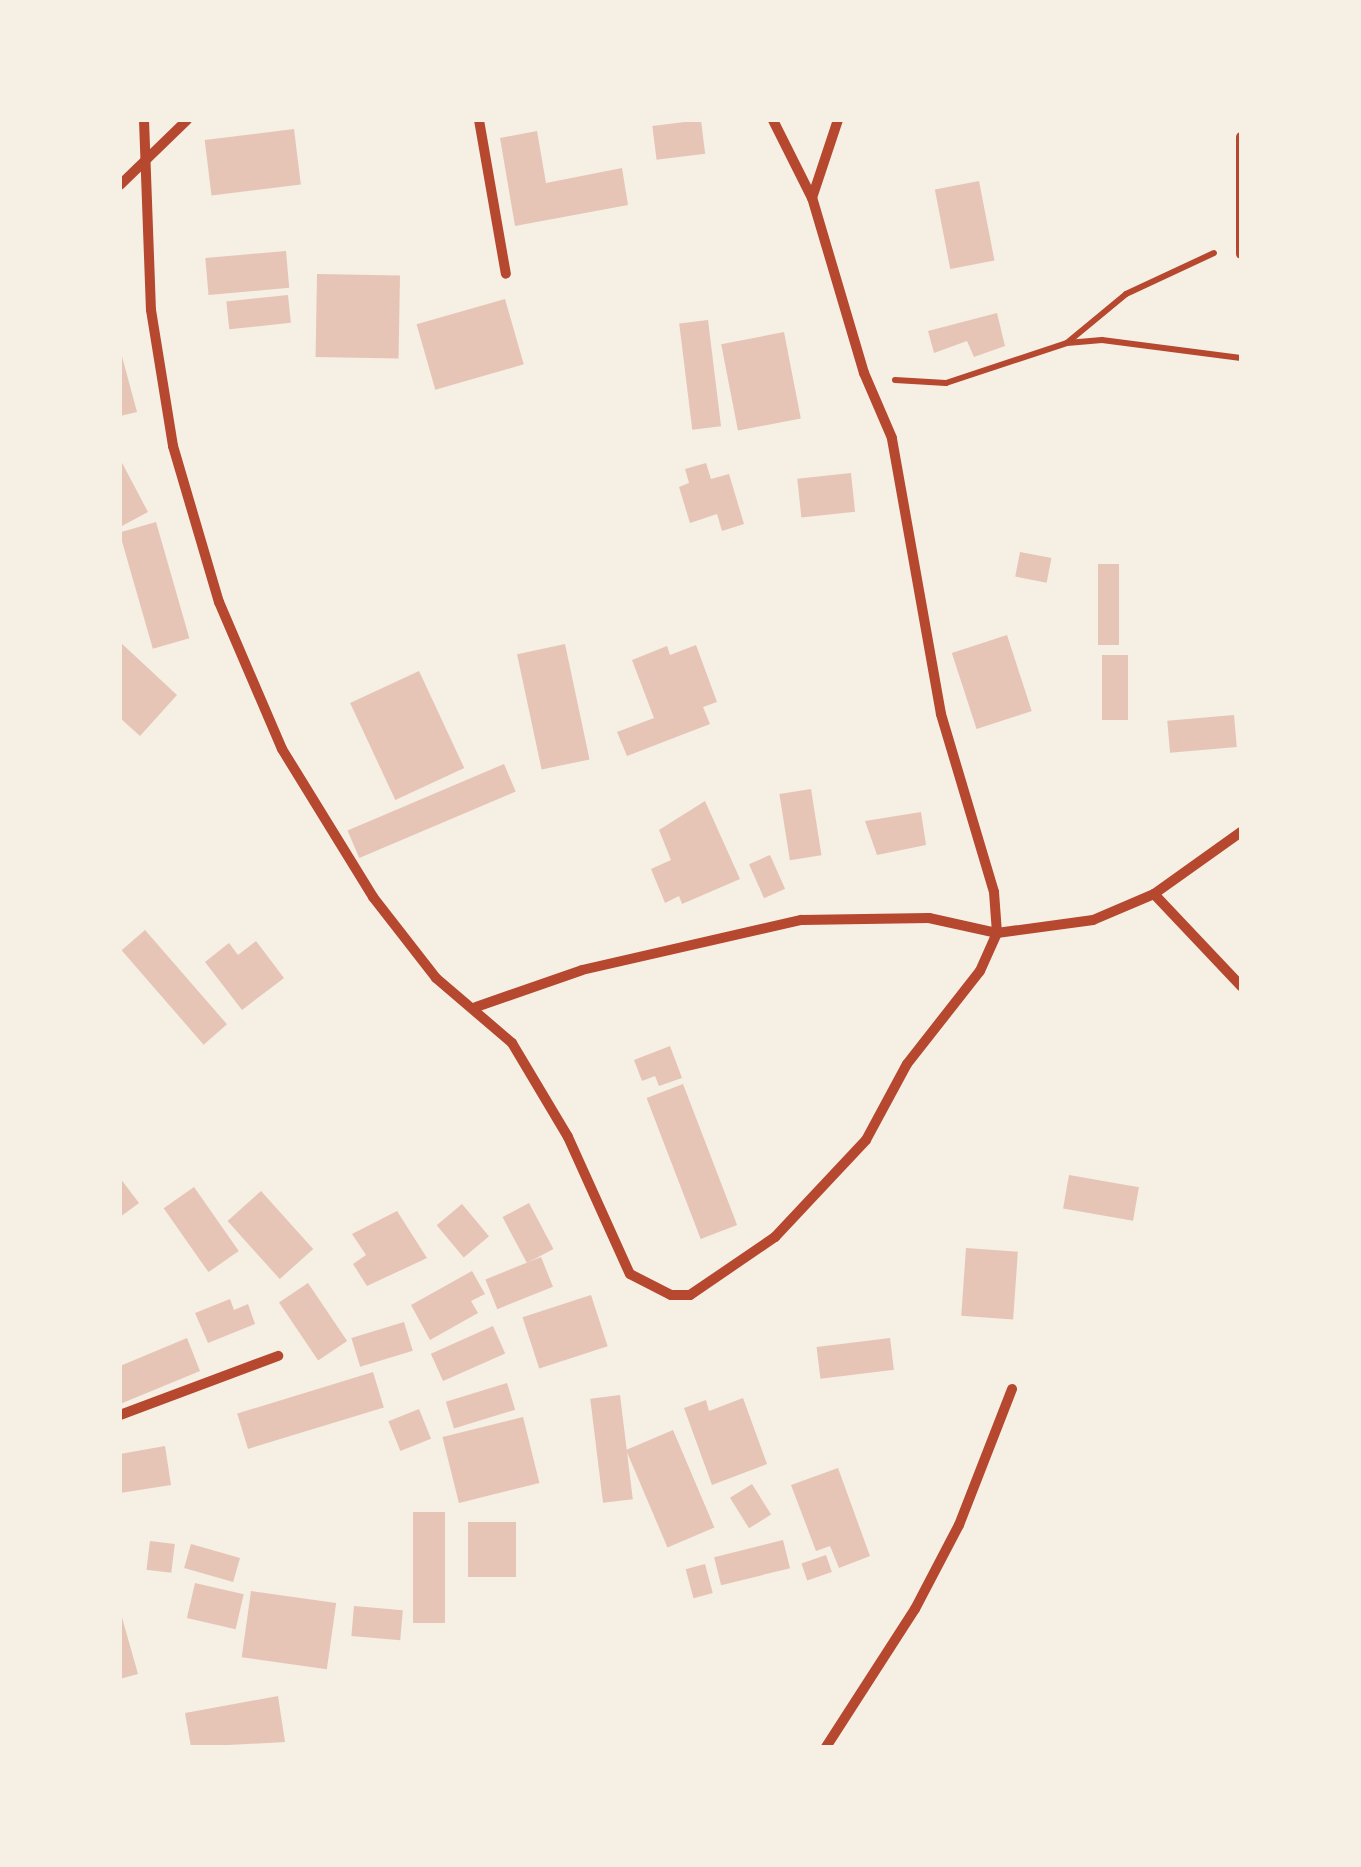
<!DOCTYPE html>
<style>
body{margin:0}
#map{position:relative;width:1361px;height:1867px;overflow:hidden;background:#f6efe4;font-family:Spectral,serif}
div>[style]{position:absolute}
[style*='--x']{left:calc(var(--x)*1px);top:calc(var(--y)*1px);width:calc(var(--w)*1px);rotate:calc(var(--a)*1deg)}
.building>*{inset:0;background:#e6c5b7;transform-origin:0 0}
.path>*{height:6px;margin:-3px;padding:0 3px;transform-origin:3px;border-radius:3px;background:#b5482f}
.minor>*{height:10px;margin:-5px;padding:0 5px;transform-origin:5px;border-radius:5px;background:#b5482f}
span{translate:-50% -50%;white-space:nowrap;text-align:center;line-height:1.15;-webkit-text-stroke:10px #f6efe4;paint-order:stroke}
.frame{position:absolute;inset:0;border:122px solid #f6efe4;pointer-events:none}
</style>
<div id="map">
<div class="building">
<i style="left:701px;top:120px;width:34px;height:49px;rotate:83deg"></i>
<i style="left:294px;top:129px;width:56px;height:90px;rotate:83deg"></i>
<i style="clip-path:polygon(537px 131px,546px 183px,622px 168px,628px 205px,515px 226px,500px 138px)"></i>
<i style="left:979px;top:181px;width:81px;height:45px;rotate:79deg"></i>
<i style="left:286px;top:251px;width:37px;height:81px;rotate:85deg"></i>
<i style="left:317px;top:274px;width:83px;height:83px;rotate:1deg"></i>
<i style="left:288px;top:295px;width:28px;height:62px;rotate:84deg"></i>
<i style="left:505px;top:299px;width:68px;height:92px;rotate:74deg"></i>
<i style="clip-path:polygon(997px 313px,1005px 346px,974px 357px,967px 341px,934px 353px,928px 331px)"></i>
<i style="left:708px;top:320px;width:107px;height:29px;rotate:83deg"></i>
<i style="left:784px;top:332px;width:88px;height:64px;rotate:79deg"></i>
<i style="clip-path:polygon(120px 349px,137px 412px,120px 416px)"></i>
<i style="clip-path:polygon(120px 459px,148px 512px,120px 527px)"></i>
<i style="clip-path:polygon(706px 463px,711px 479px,729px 474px,744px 524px,722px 531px,717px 514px,690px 523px,679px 487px,689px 483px,685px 469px)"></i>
<i style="left:851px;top:473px;width:39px;height:54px;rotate:84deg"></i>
<i style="left:156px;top:522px;width:121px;height:38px;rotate:74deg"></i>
<i style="left:1020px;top:552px;width:32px;height:25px;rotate:11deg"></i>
<i style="left:1098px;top:564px;width:21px;height:81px"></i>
<i style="left:1007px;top:635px;width:80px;height:58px;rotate:72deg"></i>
<i style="clip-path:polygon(120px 642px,177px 695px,140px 736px,120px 718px)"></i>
<i style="left:565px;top:644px;width:118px;height:49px;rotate:78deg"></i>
<i style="clip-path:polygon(696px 645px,717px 702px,703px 707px,710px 724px,627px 756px,617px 732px,654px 718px,632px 660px,667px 646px,670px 655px)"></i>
<i style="left:1128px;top:655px;width:65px;height:26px;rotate:90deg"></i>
<i style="left:419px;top:671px;width:107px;height:76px;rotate:65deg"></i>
<i style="left:1234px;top:715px;width:32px;height:67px;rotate:85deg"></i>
<i style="left:504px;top:764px;width:30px;height:170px;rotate:67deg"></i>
<i style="left:811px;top:789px;width:67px;height:32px;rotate:81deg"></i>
<i style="clip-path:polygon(705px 801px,740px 879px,682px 904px,679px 896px,665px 903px,651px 869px,671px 860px,659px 830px)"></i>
<i style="clip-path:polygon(921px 812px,926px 845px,877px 855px,865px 821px)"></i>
<i style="left:770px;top:855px;width:37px;height:23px;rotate:66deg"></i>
<i style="left:145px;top:930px;width:125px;height:31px;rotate:49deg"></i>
<i style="clip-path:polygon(256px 941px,284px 978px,242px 1010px,205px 962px,229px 943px,238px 955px)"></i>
<i style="clip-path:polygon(670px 1046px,682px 1078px,659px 1086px,655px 1076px,642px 1081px,634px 1060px)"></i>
<i style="left:683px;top:1084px;width:151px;height:39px;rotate:69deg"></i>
<i style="left:1069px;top:1175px;width:71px;height:34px;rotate:10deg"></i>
<i style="clip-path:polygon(120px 1178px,139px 1203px,120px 1217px)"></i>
<i style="left:194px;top:1187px;width:78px;height:37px;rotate:55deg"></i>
<i style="left:261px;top:1191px;width:78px;height:45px;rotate:48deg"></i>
<i style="left:529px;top:1203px;width:52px;height:30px;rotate:62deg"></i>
<i style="left:462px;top:1204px;width:42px;height:33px;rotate:50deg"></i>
<i style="clip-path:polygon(397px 1211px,427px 1258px,367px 1286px,353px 1264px,366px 1255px,352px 1234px)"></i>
<i style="left:966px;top:1248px;width:52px;height:68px;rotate:4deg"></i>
<i style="left:541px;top:1257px;width:32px;height:60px;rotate:68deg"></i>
<i style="clip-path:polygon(472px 1271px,485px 1294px,471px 1301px,478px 1313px,430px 1340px,411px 1305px)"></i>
<i style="left:308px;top:1283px;width:70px;height:35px;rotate:56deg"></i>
<i style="left:591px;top:1295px;width:54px;height:72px;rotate:72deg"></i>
<i style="clip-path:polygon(230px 1299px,234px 1310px,248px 1304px,255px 1324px,208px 1343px,195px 1313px)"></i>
<i style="left:404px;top:1322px;width:30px;height:55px;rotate:73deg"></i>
<i style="left:493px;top:1326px;width:30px;height:68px;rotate:66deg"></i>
<i style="clip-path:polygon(187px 1338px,200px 1371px,120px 1404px,120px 1366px)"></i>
<i style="left:890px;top:1338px;width:32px;height:74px;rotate:83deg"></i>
<i style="left:373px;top:1372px;width:37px;height:142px;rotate:73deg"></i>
<i style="left:507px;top:1383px;width:28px;height:64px;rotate:73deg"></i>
<i style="left:620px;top:1395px;width:105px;height:30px;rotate:83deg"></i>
<i style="clip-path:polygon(743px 1398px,767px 1464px,712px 1485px,684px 1408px,706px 1400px,709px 1411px)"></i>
<i style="left:419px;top:1409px;width:32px;height:33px;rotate:68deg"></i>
<i style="left:523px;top:1417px;width:68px;height:83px;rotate:76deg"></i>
<i style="left:673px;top:1430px;width:106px;height:51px;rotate:67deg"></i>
<i style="clip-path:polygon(165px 1446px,171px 1485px,120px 1493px,120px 1454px)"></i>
<i style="clip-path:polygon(838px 1468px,870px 1556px,839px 1568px,830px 1546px,816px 1551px,791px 1485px)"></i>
<i style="left:752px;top:1484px;width:36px;height:26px;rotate:58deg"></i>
<i style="left:413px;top:1512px;width:32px;height:111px"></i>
<i style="left:516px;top:1522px;width:55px;height:48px;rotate:90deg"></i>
<i style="left:783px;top:1540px;width:29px;height:71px;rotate:76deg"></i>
<i style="left:150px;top:1541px;width:25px;height:29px;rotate:7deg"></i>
<i style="left:191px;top:1544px;width:51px;height:25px;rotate:16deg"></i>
<i style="left:826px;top:1555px;width:18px;height:26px;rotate:71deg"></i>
<i style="left:705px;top:1564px;width:30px;height:20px;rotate:75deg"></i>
<i style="left:195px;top:1583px;width:50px;height:36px;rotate:13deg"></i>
<i style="left:251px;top:1591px;width:86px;height:67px;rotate:8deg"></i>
<i style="left:354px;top:1606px;width:49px;height:30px;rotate:5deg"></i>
<i style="clip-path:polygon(121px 1614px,138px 1674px,120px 1679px,120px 1615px)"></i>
<i style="clip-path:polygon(278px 1696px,285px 1742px,191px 1747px,185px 1713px)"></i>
</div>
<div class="path">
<i style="--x:1068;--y:342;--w:75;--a:-39.6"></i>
<i style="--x:1126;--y:294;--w:97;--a:-25"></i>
<i style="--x:895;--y:380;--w:51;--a:3.4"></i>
<i style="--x:946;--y:383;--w:127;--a:-18.3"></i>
<i style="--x:1067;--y:343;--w:35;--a:-5"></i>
<i style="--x:1102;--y:340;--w:140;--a:7.4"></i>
</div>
<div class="minor">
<i style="--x:144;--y:120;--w:190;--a:87.9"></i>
<i style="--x:151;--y:310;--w:138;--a:80.8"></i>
<i style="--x:173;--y:446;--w:163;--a:73.6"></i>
<i style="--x:219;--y:602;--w:160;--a:66.8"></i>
<i style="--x:282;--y:749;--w:174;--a:58.4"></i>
<i style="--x:373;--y:897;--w:103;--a:52.1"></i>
<i style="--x:436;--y:978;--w:100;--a:40.5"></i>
<i style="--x:512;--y:1043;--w:109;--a:59.2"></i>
<i style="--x:568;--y:1137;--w:150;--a:65.7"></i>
<i style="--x:630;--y:1274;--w:46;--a:27.1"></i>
<i style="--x:671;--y:1295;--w:19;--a:0"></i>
<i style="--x:690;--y:1295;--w:103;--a:-34.3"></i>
<i style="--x:775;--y:1237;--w:133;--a:-46.8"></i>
<i style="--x:866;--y:1140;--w:86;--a:-61.7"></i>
<i style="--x:907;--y:1064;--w:118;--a:-51.9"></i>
<i style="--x:980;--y:971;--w:42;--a:-65.9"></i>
<i style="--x:997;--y:933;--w:41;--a:-94.2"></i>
<i style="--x:994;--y:892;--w:186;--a:-106.6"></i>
<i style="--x:941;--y:714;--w:280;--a:-100.1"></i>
<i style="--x:892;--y:438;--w:71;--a:-113.3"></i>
<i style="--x:864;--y:373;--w:183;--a:-106.5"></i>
<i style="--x:812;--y:198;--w:87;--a:-116.6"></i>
<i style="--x:479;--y:120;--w:156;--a:80.1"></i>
<i style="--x:1241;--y:137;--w:117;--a:90"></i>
<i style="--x:120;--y:185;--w:93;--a:-44.1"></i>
<i style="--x:812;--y:198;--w:82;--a:-71.6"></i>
<i style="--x:1154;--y:894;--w:127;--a:46.6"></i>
<i style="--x:476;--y:1007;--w:112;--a:-19.2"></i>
<i style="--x:582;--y:970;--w:225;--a:-12.9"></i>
<i style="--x:801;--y:920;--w:128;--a:-0.9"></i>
<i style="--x:929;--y:918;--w:70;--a:12.4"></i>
<i style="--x:997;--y:933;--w:97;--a:-7.7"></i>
<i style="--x:1093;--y:920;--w:66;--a:-23.1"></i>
<i style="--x:1154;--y:894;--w:107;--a:-35.5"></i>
<i style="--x:120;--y:1415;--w:169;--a:-20.5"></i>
<i style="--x:826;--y:1747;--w:164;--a:-57.2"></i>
<i style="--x:915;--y:1609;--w:95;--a:-62.4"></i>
<i style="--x:959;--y:1525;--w:146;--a:-68.7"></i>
</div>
<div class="frame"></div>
</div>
